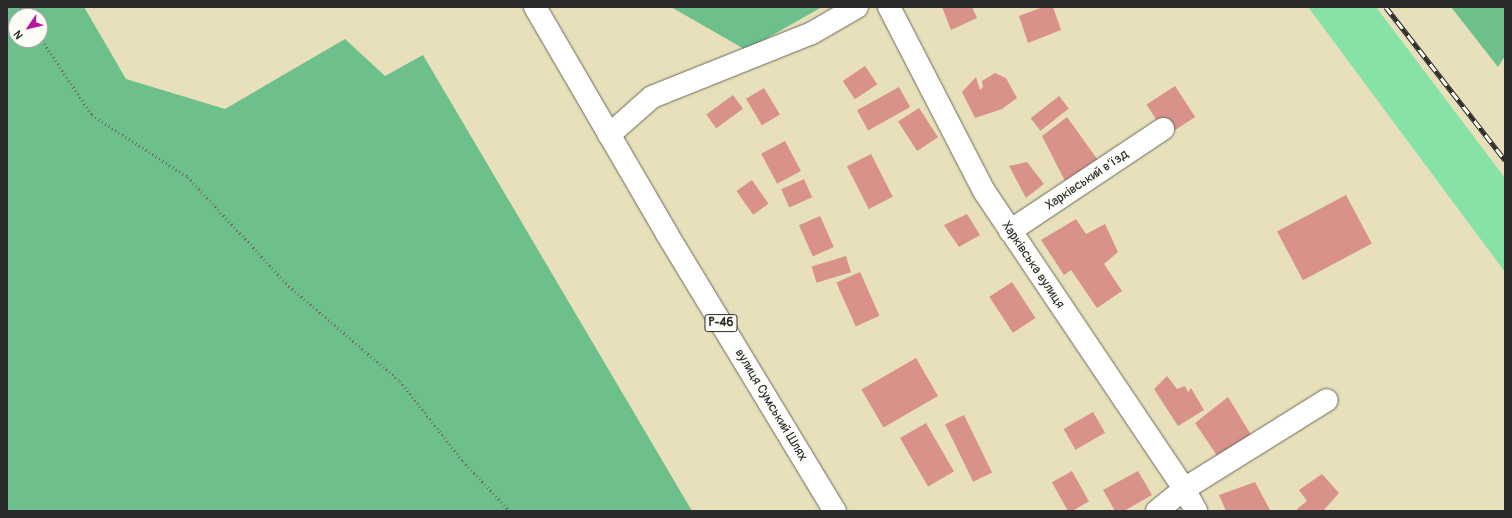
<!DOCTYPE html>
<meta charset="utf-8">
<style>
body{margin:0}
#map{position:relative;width:1512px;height:518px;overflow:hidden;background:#e7e0ba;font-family:Pangolin,sans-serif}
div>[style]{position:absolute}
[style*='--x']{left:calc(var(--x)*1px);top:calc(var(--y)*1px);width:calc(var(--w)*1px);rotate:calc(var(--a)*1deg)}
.green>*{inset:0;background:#87e2a8}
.forest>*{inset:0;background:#6dc08c}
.building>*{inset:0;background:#d9928a;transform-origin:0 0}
.path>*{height:2.5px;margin-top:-1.25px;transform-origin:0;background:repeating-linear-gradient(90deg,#6d6a5d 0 1px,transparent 0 4px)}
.roads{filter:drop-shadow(0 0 1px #6d6a5d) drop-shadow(0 0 1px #6d6a5d)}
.minor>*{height:22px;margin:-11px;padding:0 11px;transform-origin:11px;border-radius:11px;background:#fff}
.major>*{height:22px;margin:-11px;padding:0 11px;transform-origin:11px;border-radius:11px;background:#fff}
.rail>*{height:4.5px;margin-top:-2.25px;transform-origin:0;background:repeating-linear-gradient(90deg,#fdfcf7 0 9px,#2b2b2b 0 18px);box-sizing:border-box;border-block:1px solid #2b2b2b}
span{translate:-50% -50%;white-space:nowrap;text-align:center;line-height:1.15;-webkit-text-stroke:3.5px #fdfcf7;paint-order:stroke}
.shield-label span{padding:1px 3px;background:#fdfcf7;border:1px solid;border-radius:3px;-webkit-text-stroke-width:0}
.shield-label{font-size:12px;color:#2b2b2b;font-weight:700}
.street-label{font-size:13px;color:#2b2b2b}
.frame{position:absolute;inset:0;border:8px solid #2b2b2b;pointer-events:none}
.north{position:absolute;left:8px;top:8px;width:40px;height:40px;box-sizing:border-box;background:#fdfcf7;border:1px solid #a9a8a5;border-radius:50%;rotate:235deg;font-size:11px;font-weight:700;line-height:16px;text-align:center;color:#2b2b2b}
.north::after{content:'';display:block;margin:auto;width:14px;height:18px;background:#b5179e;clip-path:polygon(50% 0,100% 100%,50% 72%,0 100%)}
</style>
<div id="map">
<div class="green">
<i style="clip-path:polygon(1308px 7px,1376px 7px,1505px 178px,1505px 272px)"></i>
</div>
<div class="forest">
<i style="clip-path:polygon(evenodd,7px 7px,84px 7px,126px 79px,225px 109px,345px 39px,385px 76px,423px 55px,692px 511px,7px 511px,7px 7px,16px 16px,40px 16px,40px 40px,16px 40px,16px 16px)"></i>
<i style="clip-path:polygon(671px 7px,822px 7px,746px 50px)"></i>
<i style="clip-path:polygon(1451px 7px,1505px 7px,1505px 56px,1498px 67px)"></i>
</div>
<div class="building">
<i style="clip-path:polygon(942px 7px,972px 7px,977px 18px,951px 30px)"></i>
<i style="clip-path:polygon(1043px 7px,1053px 7px,1061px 30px,1028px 43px,1019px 16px)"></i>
<i style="left:865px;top:66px;width:22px;height:27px;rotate:56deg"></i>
<i style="clip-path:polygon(995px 73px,1006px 78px,1017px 98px,1002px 109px,975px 118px,962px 92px,976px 77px,980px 90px,983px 87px,982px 81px)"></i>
<i style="left:1175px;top:86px;width:37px;height:34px;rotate:57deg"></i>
<i style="left:899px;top:87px;width:23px;height:48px;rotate:61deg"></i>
<i style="left:764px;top:88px;width:31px;height:21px;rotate:59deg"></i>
<i style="left:733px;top:95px;width:17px;height:33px;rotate:54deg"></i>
<i style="left:1059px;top:96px;width:16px;height:36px;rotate:52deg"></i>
<i style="left:919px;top:108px;width:35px;height:25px;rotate:57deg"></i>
<i style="clip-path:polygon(1067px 117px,1100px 163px,1067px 185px,1042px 136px)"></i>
<i style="left:785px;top:141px;width:34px;height:27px;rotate:62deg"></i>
<i style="left:871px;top:154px;width:48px;height:27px;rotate:63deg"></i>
<i style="clip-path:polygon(1027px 162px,1044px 184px,1026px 198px,1009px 166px)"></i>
<i style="left:804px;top:179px;width:20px;height:25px;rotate:66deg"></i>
<i style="left:752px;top:180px;width:29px;height:19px;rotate:55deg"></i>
<i style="left:1346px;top:195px;width:55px;height:78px;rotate:62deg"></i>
<i style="clip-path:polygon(967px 214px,980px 235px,959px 247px,944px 225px)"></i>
<i style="left:820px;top:216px;width:34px;height:23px;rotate:66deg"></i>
<i style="clip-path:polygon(1076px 219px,1086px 234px,1105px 224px,1118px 252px,1104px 264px,1122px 291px,1097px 308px,1071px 270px,1064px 275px,1041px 240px)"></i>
<i style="left:846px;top:256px;width:17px;height:36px;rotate:73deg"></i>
<i style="left:860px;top:272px;width:48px;height:26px;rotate:66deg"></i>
<i style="left:1012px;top:282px;width:43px;height:27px;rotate:57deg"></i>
<i style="left:916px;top:358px;width:44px;height:63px;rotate:60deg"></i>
<i style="clip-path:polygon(1167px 376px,1177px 389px,1185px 386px,1188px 392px,1191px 388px,1204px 410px,1178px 426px,1154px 389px)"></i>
<i style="clip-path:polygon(1228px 397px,1253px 438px,1218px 457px,1195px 423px)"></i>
<i style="left:1093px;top:412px;width:24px;height:34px;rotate:60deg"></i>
<i style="left:964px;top:415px;width:64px;height:21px;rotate:64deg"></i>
<i style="left:926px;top:423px;width:56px;height:30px;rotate:60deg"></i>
<i style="left:1072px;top:471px;width:35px;height:23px;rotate:61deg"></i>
<i style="clip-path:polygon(1138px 471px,1152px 495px,1124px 511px,1115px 511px,1103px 490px)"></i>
<i style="clip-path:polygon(1322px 474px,1339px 493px,1323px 511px,1298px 511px,1297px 509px,1307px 501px,1299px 490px)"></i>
<i style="clip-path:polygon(1255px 482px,1270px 510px,1226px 511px,1219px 495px)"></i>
</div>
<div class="path">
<i style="--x:21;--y:7;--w:10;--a:61"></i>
<i style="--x:40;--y:37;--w:94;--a:56.3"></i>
<i style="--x:92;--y:115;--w:114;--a:32.9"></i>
<i style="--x:188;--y:177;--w:149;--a:47.2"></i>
<i style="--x:289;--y:286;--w:146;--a:40.6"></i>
<i style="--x:400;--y:381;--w:102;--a:51.8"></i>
<i style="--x:463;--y:461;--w:69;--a:46.8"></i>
</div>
<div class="roads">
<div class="minor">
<i style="--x:889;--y:7;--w:207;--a:62.7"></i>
<i style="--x:984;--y:191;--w:359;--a:56.1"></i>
<i style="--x:1184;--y:489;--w:25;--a:61"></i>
<i style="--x:609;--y:135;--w:57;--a:-41.5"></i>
<i style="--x:652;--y:97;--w:172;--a:-21.8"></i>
<i style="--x:812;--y:33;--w:52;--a:-30"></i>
<i style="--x:1010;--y:231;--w:184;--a:-33.7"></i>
<i style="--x:1157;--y:511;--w:35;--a:-39"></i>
<i style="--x:1184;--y:489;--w:168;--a:-31.9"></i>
</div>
<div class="major">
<i style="--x:535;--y:7;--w:263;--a:59.8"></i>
<i style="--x:667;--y:234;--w:324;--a:58.8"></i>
</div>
</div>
<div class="rail">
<i style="--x:1386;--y:7;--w:194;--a:52.1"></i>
</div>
<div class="shield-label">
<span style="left:721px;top:323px">Р-46</span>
</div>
<div class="street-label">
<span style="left:1087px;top:180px;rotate:-34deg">Харківський в’їзд</span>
<span style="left:1033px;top:265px;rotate:56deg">Харківська вулиця</span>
<span style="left:771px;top:405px;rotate:59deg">вулиця Сумський Шлях</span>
</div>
<div class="frame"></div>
<div class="north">N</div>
</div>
